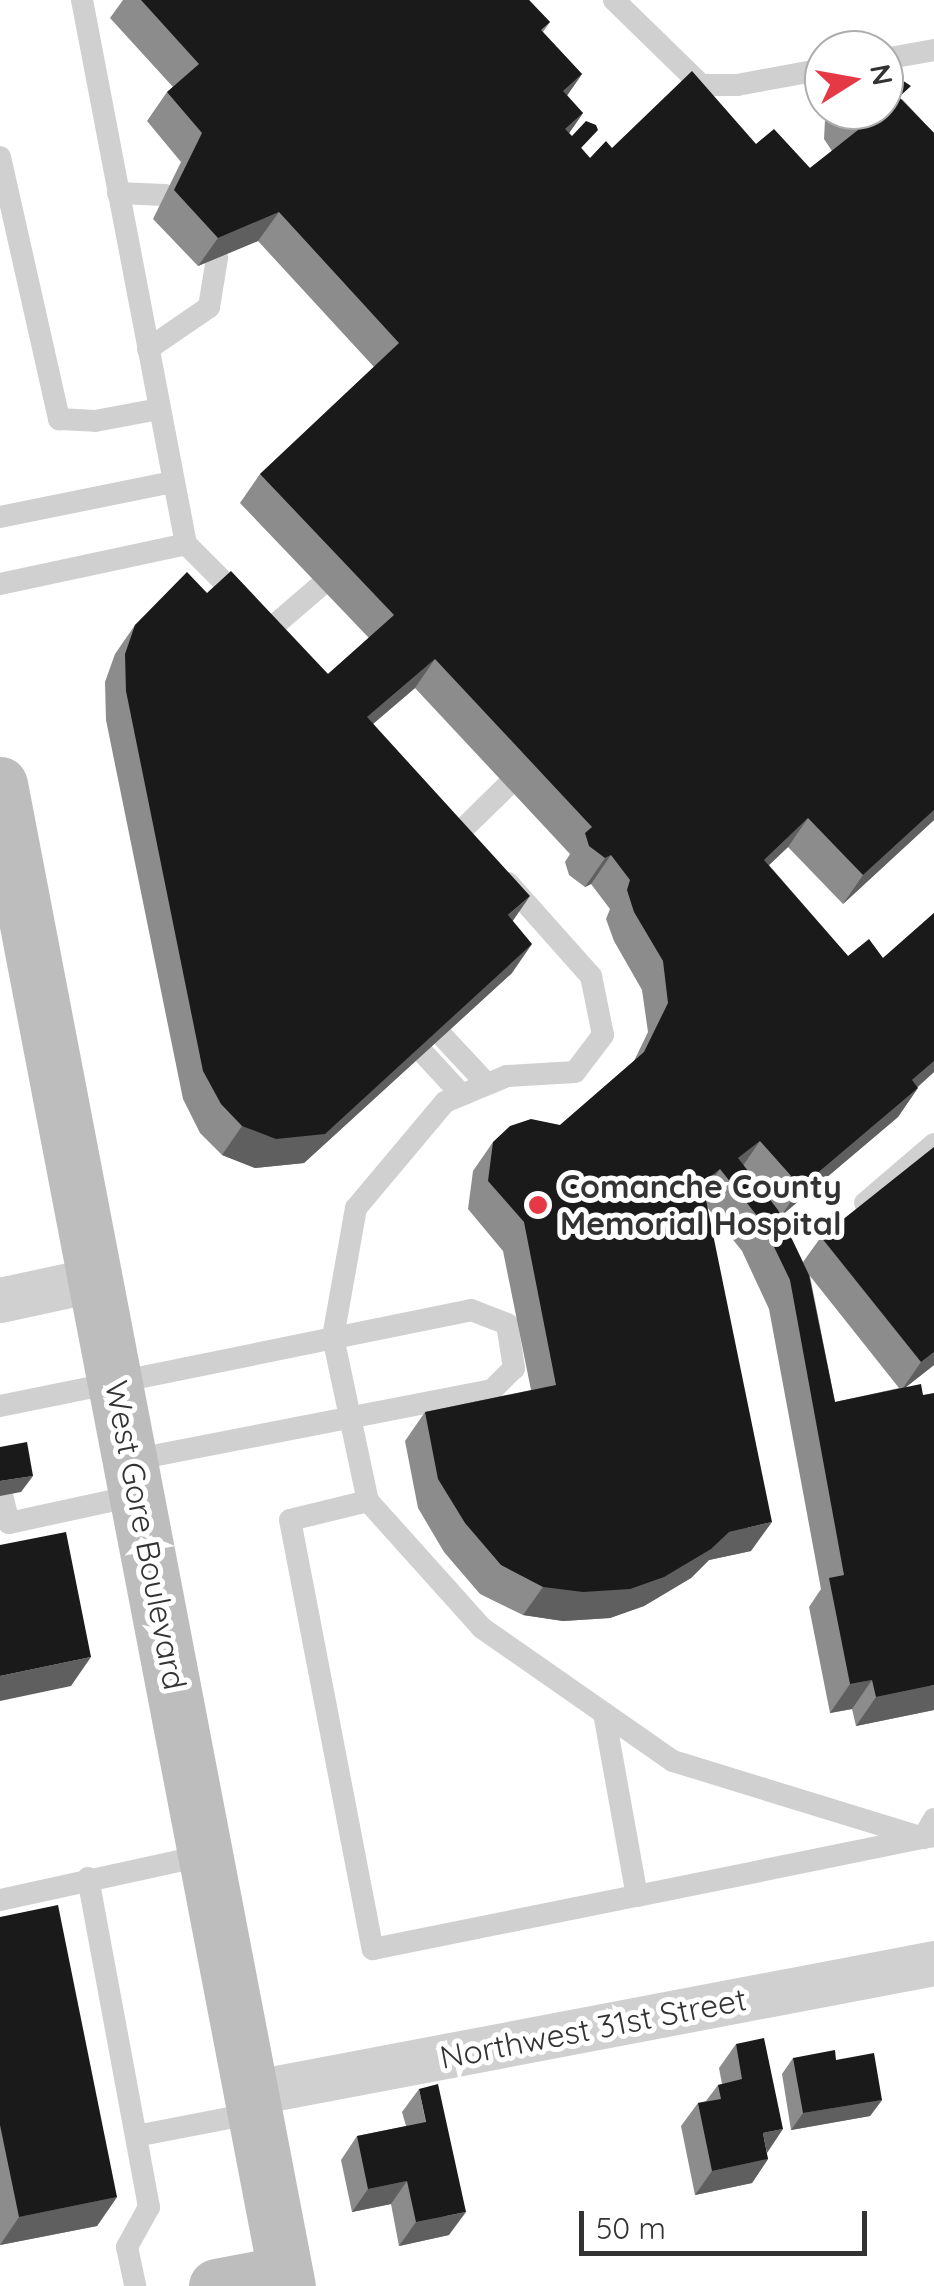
<!DOCTYPE html>
<style>
body{margin:0}
#map{position:relative;width:934px;height:2286px;overflow:hidden;background:#fff;font-family:Quicksand,sans-serif}
div>[style]{position:absolute}
[style*='--x']{left:calc(var(--x)*1px);top:calc(var(--y)*1px);width:calc(var(--w)*1px);rotate:calc(var(--a)*1deg)}
.lane>*{height:22px;margin:-11px;padding:0 11px;transform-origin:11px;border-radius:11px;background:#d0d0d0}
.street>*{height:45px;margin:-22.5px;padding:0 22.5px;transform-origin:22.5px;border-radius:22.5px;background:#d0d0d0}
.secondary>*{height:55px;margin:-27.5px;padding:0 27.5px;transform-origin:27.5px;border-radius:27.5px;background:#bdbdbd}
.wall>*{inset:0;background:#8c8c8c}
.shaded-wall>*{inset:0;background:#5f5f5f}
.building>*{inset:0;background:#1a1a1a}
.dots>*{width:28px;height:28px;translate:-50% -50%;box-sizing:border-box;border:5px solid #fff;border-radius:50%}
span{translate:-50% -50%;white-space:nowrap;text-align:center;line-height:1.15;-webkit-text-stroke:10px #fff;paint-order:stroke}
.poi-label{font-size:32px;color:#333;font-weight:700}
.left{translate:0 -50%;text-align:left}
.street-label{font-size:32px;color:#333}
.north{position:absolute;left:804px;top:30px;width:100px;height:100px;box-sizing:border-box;background:#fff;border:2px solid #adadad;border-radius:50%;rotate:79deg;font-size:28px;font-weight:700;line-height:40px;text-align:center;color:#333}
.north::after{content:'';display:block;margin:auto;width:35px;height:45px;background:#e63946;clip-path:polygon(50% 0,100% 100%,50% 72%,0 100%)}
.scale{position:absolute;left:579px;top:2211px;width:288px;height:45px;box-sizing:border-box;border:5px solid #333;border-top:0;padding-left:12px;font-size:30px;line-height:35px;white-space:nowrap;color:#333;-webkit-text-stroke:8px #fff;paint-order:stroke}
</style>
<div id="map">
<div class="lane">
<i style="--x:82;--y:0;--w:554;--a:79.18"></i>
<i style="--x:186;--y:544;--w:78;--a:45"></i>
<i style="--x:614;--y:0;--w:122;--a:44.3"></i>
<i style="--x:701;--y:85;--w:36;--a:0"></i>
<i style="--x:737;--y:85;--w:88;--a:-10.4"></i>
<i style="--x:884;--y:59;--w:51;--a:-10.2"></i>
<i style="--x:0;--y:157;--w:269;--a:77.3"></i>
<i style="--x:59;--y:419;--w:36;--a:3"></i>
<i style="--x:95;--y:421;--w:65;--a:-10.6"></i>
<i style="--x:118;--y:193;--w:47;--a:2.4"></i>
<i style="--x:148;--y:349;--w:74;--a:-34.5"></i>
<i style="--x:209;--y:307;--w:50;--a:-80.7"></i>
<i style="--x:0;--y:517;--w:176;--a:-11.5"></i>
<i style="--x:0;--y:584;--w:190;--a:-12.1"></i>
<i style="--x:270;--y:629;--w:65;--a:-40.6"></i>
<i style="--x:461;--y:831;--w:63;--a:-44.4"></i>
<i style="--x:508;--y:883;--w:125;--a:48.3"></i>
<i style="--x:591;--y:976;--w:60;--a:78.5"></i>
<i style="--x:603;--y:1035;--w:46;--a:127.1"></i>
<i style="--x:575;--y:1072;--w:68;--a:176.6"></i>
<i style="--x:507;--y:1076;--w:67;--a:157.2"></i>
<i style="--x:445;--y:1102;--w:138;--a:130"></i>
<i style="--x:356;--y:1208;--w:131;--a:100.1"></i>
<i style="--x:333;--y:1337;--w:168;--a:78"></i>
<i style="--x:368;--y:1501;--w:171;--a:48.1"></i>
<i style="--x:482;--y:1628;--w:233;--a:34.9"></i>
<i style="--x:673;--y:1761;--w:262;--a:17.1"></i>
<i style="--x:923;--y:1838;--w:11;--a:-10"></i>
<i style="--x:444;--y:1038;--w:63;--a:46.9"></i>
<i style="--x:425;--y:1055;--w:54;--a:47.2"></i>
<i style="--x:865;--y:1203;--w:91;--a:-40.5"></i>
<i style="--x:0;--y:1406;--w:481;--a:-11.5"></i>
<i style="--x:471;--y:1310;--w:39;--a:21"></i>
<i style="--x:507;--y:1324;--w:45;--a:81"></i>
<i style="--x:514;--y:1368;--w:31;--a:135"></i>
<i style="--x:492;--y:1390;--w:367;--a:169"></i>
<i style="--x:2;--y:1495;--w:29;--a:76"></i>
<i style="--x:9;--y:1523;--w:132;--a:-12.2"></i>
<i style="--x:368;--y:1501;--w:80;--a:166.3"></i>
<i style="--x:290;--y:1520;--w:437;--a:79.1"></i>
<i style="--x:373;--y:1949;--w:269;--a:-11.4"></i>
<i style="--x:604;--y:1713;--w:186;--a:79.8"></i>
<i style="--x:637;--y:1896;--w:292;--a:-11.5"></i>
<i style="--x:923;--y:1838;--w:22;--a:-60"></i>
<i style="--x:88;--y:1878;--w:335;--a:79.5"></i>
<i style="--x:149;--y:2207;--w:46;--a:118.8"></i>
<i style="--x:127;--y:2247;--w:40;--a:78"></i>
<i style="--x:0;--y:1900;--w:211;--a:-12.3"></i>
<i style="--x:136;--y:2136;--w:121;--a:-10.9"></i>
</div>
<div class="street">
<i style="--x:0;--y:1300;--w:99;--a:-12.2"></i>
<i style="--x:251;--y:2093;--w:695;--a:-10.78"></i>
</div>
<div class="secondary">
<i style="--x:0;--y:784;--w:1529;--a:79.15"></i>
<i style="--x:216;--y:2286;--w:70;--a:-10.7"></i>
</div>
<div class="wall">
<i style="clip-path:polygon(evenodd,123px 0,529px 0,550px 22px,543px 32px,582px 74px,567px 95px,583px 113px,569px 133px,590px 158px,612px 148px,756px 144px,810px 168px,832px 151px,824px 139px,825px 120px,831px 110px,884px 110px,902px 99px,934px 133px,934px 820px,843px 904px,788px 847px,769px 865px,848px 956px,883px 958px,934px 913px,934px 1072px,918px 1087px,898px 1117px,781px 1216px,803px 1262px,821px 1237px,934px 1147px,934px 1365px,906px 1387px,934px 1710px,856px 1726px,852px 1709px,830px 1713px,809px 1607px,821px 1589px,769px 1309px,742px 1251px,707px 1207px,751px 1551px,709px 1560px,691px 1578px,644px 1606px,610px 1618px,563px 1621px,523px 1615px,480px 1594px,444px 1552px,418px 1508px,405px 1441px,425px 1412px,531px 1390px,503px 1251px,468px 1209px,473px 1171px,493px 1142px,560px 1125px,634px 1061px,648px 1032px,642px 990px,614px 941px,606px 919px,610px 909px,591px 884px,585px 887px,569px 875px,565px 862px,570px 854px,415px 688px,373px 724px,513px 921px,512px 973px,304px 1163px,255px 1168px,222px 1155px,200px 1133px,183px 1099px,106px 720px,105px 682px,115px 654px,135px 625px,207px 593px,328px 674px,369px 638px,240px 503px,260px 474px,374px 367px,258px 241px,198px 266px,153px 219px,181px 162px,147px 121px,167px 92px,173px 87px,110px 18px,123px 0,810px 1276px,899px 1388px,835px 1402px,810px 1276px)"></i>
<i style="clip-path:polygon(0 1917px,117px 2197px,97px 2226px,0 2245px)"></i>
<i style="clip-path:polygon(736px 2044px,768px 2159px,752px 2183px,695px 2195px,681px 2126px,698px 2103px,706px 2101px,718px 2085px,722px 2084px,719px 2068px)"></i>
<i style="clip-path:polygon(793px 2058px,836px 2060px,882px 2100px,870px 2116px,791px 2130px,782px 2074px)"></i>
<i style="clip-path:polygon(419px 2089px,449px 2235px,399px 2246px,391px 2204px,352px 2212px,341px 2160px,357px 2136px,406px 2126px,402px 2112px)"></i>
</div>
<div class="shaded-wall">
<i style="clip-path:polygon(582px 74px,562px 103px,563px 91px)"></i>
<i style="clip-path:polygon(583px 113px,563px 142px,565px 129px)"></i>
<i style="clip-path:polygon(279px 212px,258px 241px,198px 266px,218px 238px)"></i>
<i style="clip-path:polygon(435px 659px,415px 688px,347px 746px,367px 717px)"></i>
<i style="clip-path:polygon(934px 810px,934px 820px,843px 904px,863px 875px)"></i>
<i style="clip-path:polygon(808px 818px,788px 847px,744px 889px,764px 860px)"></i>
<i style="clip-path:polygon(611px 855px,591px 884px,585px 887px,605px 858px)"></i>
<i style="clip-path:polygon(530px 896px,510px 925px,508px 915px)"></i>
<i style="clip-path:polygon(532px 944px,512px 973px,304px 1163px,255px 1168px,222px 1155px,242px 1126px)"></i>
<i style="clip-path:polygon(934px 1061px,934px 1072px,892px 1109px,912px 1080px)"></i>
<i style="clip-path:polygon(918px 1088px,898px 1117px,781px 1216px,801px 1187px)"></i>
<i style="clip-path:polygon(760px 1141px,740px 1170px,738px 1158px)"></i>
<i style="clip-path:polygon(720px 1169px,700px 1198px,697px 1188px)"></i>
<i style="clip-path:polygon(934px 1352px,934px 1365px,901px 1391px,921px 1362px)"></i>
<i style="clip-path:polygon(33px 1476px,21px 1492px,0 1496px,0 1481px)"></i>
<i style="clip-path:polygon(772px 1522px,751px 1551px,709px 1560px,691px 1578px,644px 1606px,610px 1618px,563px 1621px,523px 1615px,543px 1587px,729px 1532px)"></i>
<i style="clip-path:polygon(91px 1657px,71px 1686px,0 1701px,0 1676px)"></i>
<i style="clip-path:polygon(872px 1680px,852px 1709px,830px 1713px,850px 1684px)"></i>
<i style="clip-path:polygon(934px 1685px,934px 1710px,856px 1726px,876px 1697px)"></i>
<i style="clip-path:polygon(882px 2100px,870px 2116px,791px 2130px,803px 2113px)"></i>
<i style="clip-path:polygon(783px 2129px,767px 2153px,763px 2133px)"></i>
<i style="clip-path:polygon(768px 2159px,752px 2183px,695px 2195px,712px 2171px)"></i>
<i style="clip-path:polygon(407px 2181px,391px 2204px,352px 2212px,368px 2189px)"></i>
<i style="clip-path:polygon(117px 2197px,97px 2226px,0 2245px,19px 2217px)"></i>
<i style="clip-path:polygon(466px 2212px,449px 2235px,399px 2246px,416px 2222px)"></i>
</div>
<div class="building">
<i style="clip-path:polygon(141px 0,529px 0,550px 22px,541px 30px,582px 74px,563px 91px,583px 113px,565px 129px,572px 136px,586px 121px,596px 125px,598px 130px,581px 148px,590px 158px,606px 141px,612px 148px,692px 71px,756px 144px,774px 129px,810px 168px,858px 130px,845px 110px,884px 110px,884px 68px,911px 86px,899px 97px,934px 133px,934px 810px,863px 875px,808px 818px,764px 860px,848px 956px,869px 939px,883px 958px,934px 913px,934px 1061px,912px 1080px,918px 1088px,801px 1187px,760px 1141px,738px 1158px,778px 1210px,809px 1275px,835px 1402px,921px 1384px,923px 1395px,934px 1393px,934px 1685px,876px 1697px,872px 1680px,850px 1684px,829px 1578px,844px 1575px,790px 1280px,762px 1222px,720px 1169px,697px 1188px,706px 1200px,772px 1522px,729px 1532px,711px 1549px,664px 1577px,630px 1589px,583px 1592px,543px 1587px,501px 1565px,465px 1523px,438px 1479px,425px 1412px,556px 1385px,524px 1222px,488px 1181px,493px 1142px,510px 1126px,531px 1119px,560px 1125px,644px 1052px,668px 1003px,663px 961px,634px 912px,627px 890px,630px 880px,611px 855px,605px 858px,589px 846px,585px 833px,592px 827px,435px 659px,367px 717px,530px 896px,508px 915px,532px 944px,325px 1134px,276px 1139px,242px 1126px,221px 1104px,203px 1071px,126px 691px,125px 654px,135px 625px,187px 572px,207px 593px,231px 571px,328px 674px,394px 615px,260px 474px,399px 343px,279px 212px,218px 238px,174px 190px,202px 133px,167px 92px,199px 64px)"></i>
<i style="clip-path:polygon(934px 1147px,934px 1352px,921px 1362px,821px 1237px)"></i>
<i style="clip-path:polygon(27px 1442px,33px 1476px,0 1481px,0 1447px)"></i>
<i style="clip-path:polygon(66px 1532px,91px 1657px,0 1676px,0 1545px)"></i>
<i style="clip-path:polygon(58px 1905px,117px 2197px,19px 2217px,0 2125px,0 1917px)"></i>
<i style="clip-path:polygon(764px 2038px,783px 2129px,763px 2133px,768px 2159px,712px 2171px,698px 2103px,721px 2099px,718px 2085px,742px 2079px,736px 2044px)"></i>
<i style="clip-path:polygon(835px 2050px,836px 2060px,874px 2053px,882px 2100px,803px 2113px,793px 2058px)"></i>
<i style="clip-path:polygon(438px 2084px,466px 2212px,416px 2222px,407px 2181px,368px 2189px,357px 2136px,426px 2122px,419px 2089px)"></i>
</div>
<div class="dots">
<i style="left:538px;top:1205px;background:#e63946"></i>
</div>
<div class="poi-label">
<span class="left" style="left:560px;top:1205px">Comanche County<br>Memorial Hospital</span>
</div>
<div class="street-label">
<span style="left:146px;top:1535px;rotate:79deg">West Gore Boulevard</span>
<span style="left:593px;top:2028px;rotate:-11deg">Northwest 31st Street</span>
</div>
<div class="north">N</div>
<div class="scale">50 m</div>
</div>
